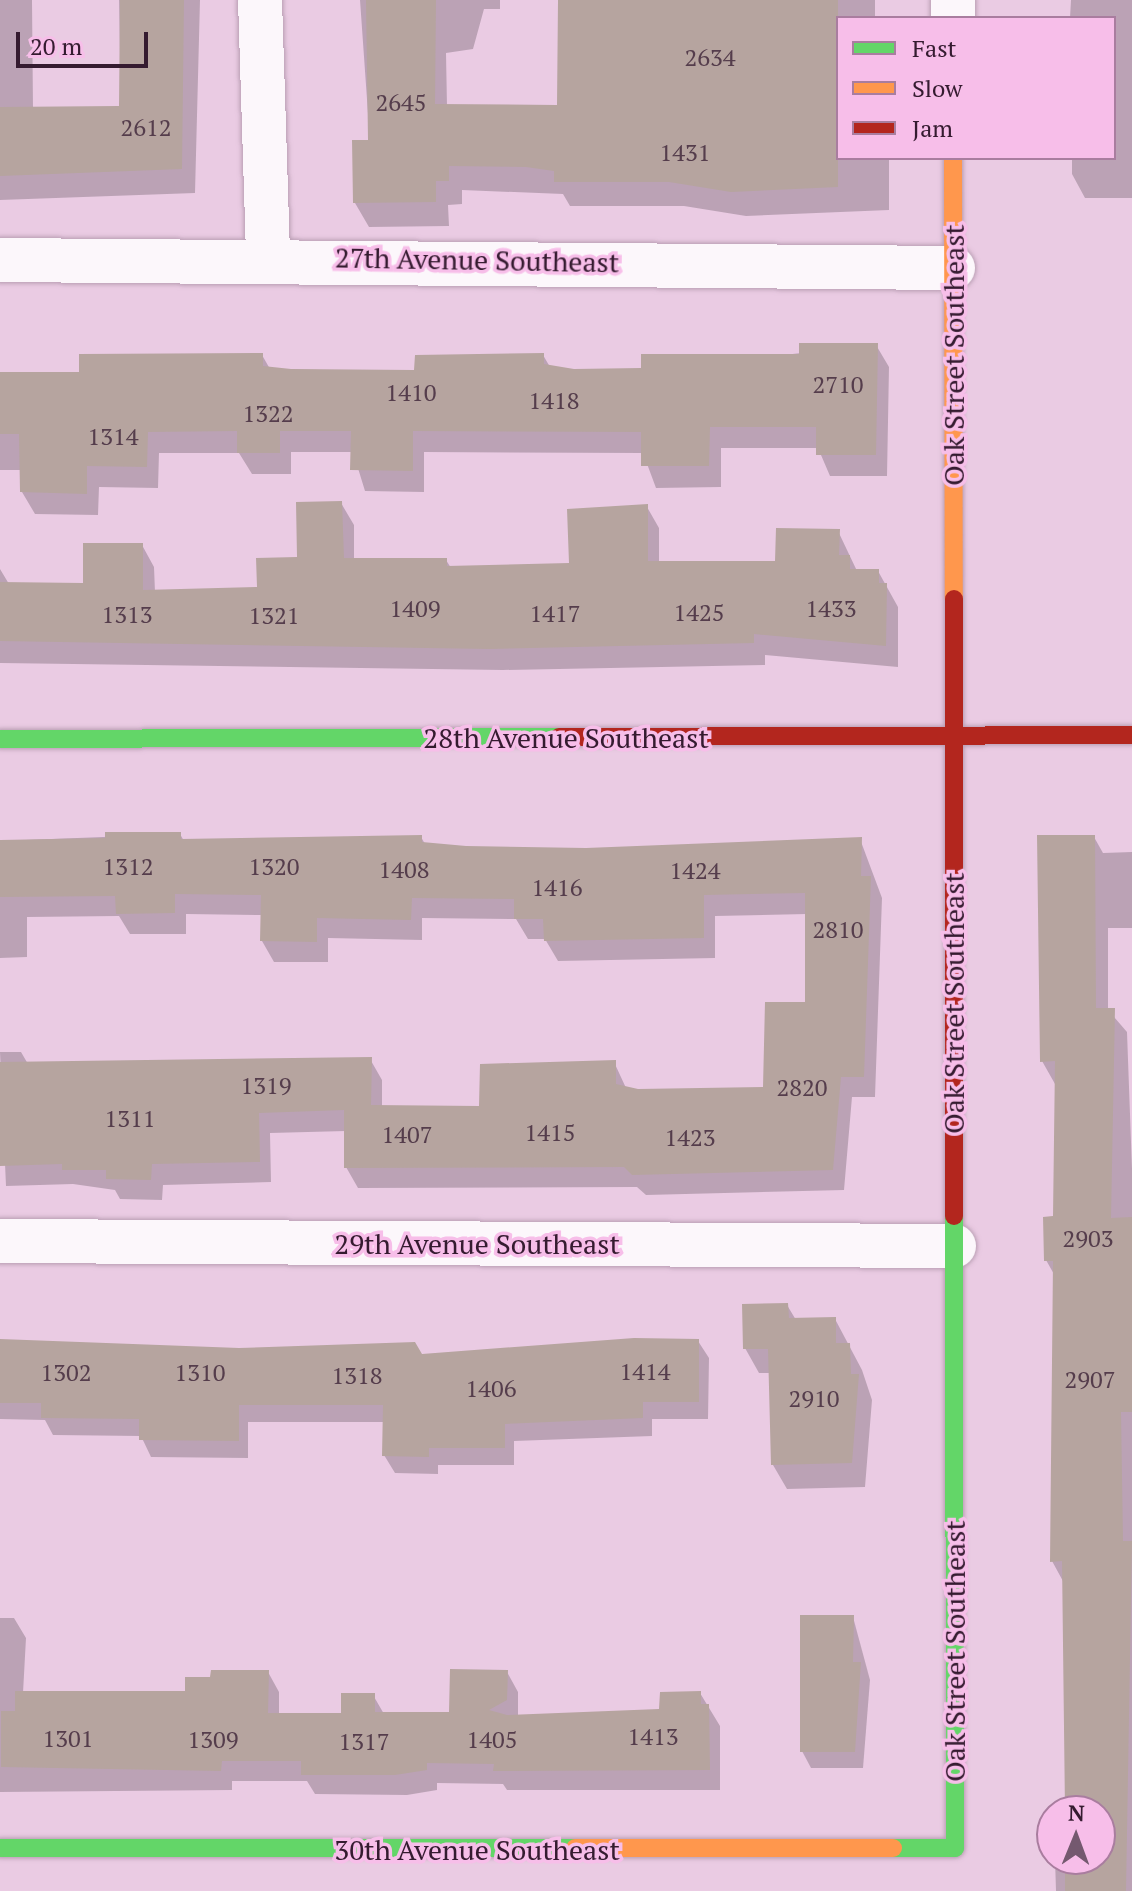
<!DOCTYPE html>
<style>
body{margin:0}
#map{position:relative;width:1132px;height:1891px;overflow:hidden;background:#eacbe3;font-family:"PT Serif",serif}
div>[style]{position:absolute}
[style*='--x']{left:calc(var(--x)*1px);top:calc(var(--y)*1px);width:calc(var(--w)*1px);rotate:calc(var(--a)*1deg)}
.shadow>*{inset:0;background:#0003}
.building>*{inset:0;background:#b6a49f}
.roads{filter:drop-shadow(0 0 2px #ba9fb4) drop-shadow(0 0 2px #ba9fb4)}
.street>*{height:44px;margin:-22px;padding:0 22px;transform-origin:22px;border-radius:22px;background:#fcf7fb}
.fast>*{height:18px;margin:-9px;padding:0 9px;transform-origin:9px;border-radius:9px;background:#63d668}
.slow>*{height:18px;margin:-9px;padding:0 9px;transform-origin:9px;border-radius:9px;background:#ff974d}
.jam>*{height:18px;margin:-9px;padding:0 9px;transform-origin:9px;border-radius:9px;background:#b3261e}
span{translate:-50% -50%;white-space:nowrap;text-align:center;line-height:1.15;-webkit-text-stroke:7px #f7bee9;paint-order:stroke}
.number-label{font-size:24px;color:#553d4c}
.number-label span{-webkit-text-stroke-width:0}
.street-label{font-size:28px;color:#351b30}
.legend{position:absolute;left:836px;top:16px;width:280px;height:144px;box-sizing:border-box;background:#f7bee9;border:2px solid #a97d9f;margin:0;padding:10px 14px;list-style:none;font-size:24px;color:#351b30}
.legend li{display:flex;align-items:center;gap:16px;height:40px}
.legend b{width:40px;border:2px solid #a97d9f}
.north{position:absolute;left:1036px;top:1795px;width:80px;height:80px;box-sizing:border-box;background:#f7bee9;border:2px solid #a97d9f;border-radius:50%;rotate:1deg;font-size:22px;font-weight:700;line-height:32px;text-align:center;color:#351b30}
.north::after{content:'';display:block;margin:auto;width:28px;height:36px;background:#74596f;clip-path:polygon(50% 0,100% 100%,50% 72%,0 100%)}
.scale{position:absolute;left:16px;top:32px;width:132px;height:36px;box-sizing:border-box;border:4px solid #351b30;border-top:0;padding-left:10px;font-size:24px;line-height:28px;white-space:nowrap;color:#351b30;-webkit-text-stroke:6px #f7bee9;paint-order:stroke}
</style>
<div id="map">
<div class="shadow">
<i style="clip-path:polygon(0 0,32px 0,33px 109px,121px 108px,119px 0,200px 0,195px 193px,0 200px)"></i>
<i style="clip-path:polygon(360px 0,500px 0,500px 9px,484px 9px,473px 49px,446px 53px,447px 106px,559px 107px,560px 0,875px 0,875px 18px,838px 18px,838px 158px,889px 158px,889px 210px,746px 216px,684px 206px,570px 206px,563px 194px,462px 190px,462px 204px,448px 205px,449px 226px,369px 227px,355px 203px,370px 142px)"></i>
<i style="clip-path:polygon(1071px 0,1132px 0,1132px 198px,1085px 198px,1072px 174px,1072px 158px,1114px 158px,1114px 18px,1070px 18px)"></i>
<i style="clip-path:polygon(876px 345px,889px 367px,887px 476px,830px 476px,818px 448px,721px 448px,721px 487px,656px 488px,643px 453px,424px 452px,424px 492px,365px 491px,353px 452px,291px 452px,291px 474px,252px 474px,239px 453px,159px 453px,158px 488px,99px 487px,98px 515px,35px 514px,22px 492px,22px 470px,0 470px,0 373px,81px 374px,262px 355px,270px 369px,416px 372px,543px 355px,550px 367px,573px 371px,643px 370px)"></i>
<i style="clip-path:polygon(341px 503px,354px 525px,354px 560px,446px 560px,451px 568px,571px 565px,647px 507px,659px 528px,659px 563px,777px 563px,838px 531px,857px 571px,878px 571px,898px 607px,898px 667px,765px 655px,765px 665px,503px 670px,0 663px,0 569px,9px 584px,85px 585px,142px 545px,154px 567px,155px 592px,259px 589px,299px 559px)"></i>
<i style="clip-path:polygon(180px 834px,184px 841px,421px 837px,425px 844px,466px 848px,586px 850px,860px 839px,882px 898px,875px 1097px,852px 1097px,844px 1190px,646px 1195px,637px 1187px,358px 1188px,346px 1167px,346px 1131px,270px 1133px,271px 1182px,163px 1185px,162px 1200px,120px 1199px,115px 1190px,73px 1184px,6px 1186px,0 1052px,21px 1052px,28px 1064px,370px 1059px,382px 1080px,382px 1107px,481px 1108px,614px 1062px,626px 1088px,638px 1091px,765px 1089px,807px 1004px,807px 914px,715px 916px,715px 958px,558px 961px,545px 939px,528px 939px,516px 919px,422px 918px,422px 940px,328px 938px,328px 962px,274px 962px,262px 941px,263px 915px,186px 914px,186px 934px,130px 934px,119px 916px,27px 917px,27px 957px,0 958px,0 841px)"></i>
<i style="clip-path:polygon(1094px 837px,1103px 853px,1132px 852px,1132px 928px,1108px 928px,1108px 1010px,1127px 1032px,1132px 1169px,1132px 1891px,1056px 1891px,1055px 1859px,1100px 1859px,1100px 1811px,1067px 1811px,1064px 1583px,1052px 1561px,1055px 1276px,1046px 1260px,1055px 1218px,1055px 1084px,1042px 1061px)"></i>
<i style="clip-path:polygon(787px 1305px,796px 1320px,835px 1319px,862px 1370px,872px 1400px,865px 1487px,787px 1489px,773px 1465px,771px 1373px,759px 1373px,745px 1348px)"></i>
<i style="clip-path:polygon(0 1341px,421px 1356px,698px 1341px,709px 1358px,708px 1419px,652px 1419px,652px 1436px,514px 1441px,514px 1465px,438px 1465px,438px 1474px,395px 1473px,384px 1455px,385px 1422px,248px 1422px,248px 1458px,151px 1457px,141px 1436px,53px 1435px,45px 1420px,0 1419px)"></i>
<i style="clip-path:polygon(853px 1617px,870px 1680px,863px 1768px,811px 1768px,802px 1751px)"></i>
<i style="clip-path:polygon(0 1618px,14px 1618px,26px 1638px,23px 1693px,186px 1693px,212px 1679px,268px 1672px,279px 1692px,279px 1715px,343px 1715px,373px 1695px,384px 1714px,451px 1714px,507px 1672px,518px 1692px,518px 1717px,661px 1711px,700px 1693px,720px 1726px,720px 1790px,507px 1790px,503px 1784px,437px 1783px,437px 1790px,407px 1795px,315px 1794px,307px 1781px,232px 1781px,232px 1790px,0 1792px)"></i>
</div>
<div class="building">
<i style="clip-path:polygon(120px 0,184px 0,182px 169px,0 176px,0 107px,119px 106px)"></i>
<i style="clip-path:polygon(366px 0,436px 0,435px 104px,557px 105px,558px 0,838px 0,838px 187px,731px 192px,669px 182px,554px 182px,554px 171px,526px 167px,449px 166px,449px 181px,436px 181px,436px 202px,353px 203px,352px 140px,368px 140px)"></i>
<i style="clip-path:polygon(799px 343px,878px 343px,876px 455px,816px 455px,816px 427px,710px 427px,709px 466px,641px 466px,641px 432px,413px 431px,413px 471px,350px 470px,351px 431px,280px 431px,280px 453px,237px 453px,237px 431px,148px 432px,147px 467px,87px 466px,87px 494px,20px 492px,19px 434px,0 434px,0 372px,79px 372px,79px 354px,263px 353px,263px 366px,291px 369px,414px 370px,415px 355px,544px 353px,544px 364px,574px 369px,641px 368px,641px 354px,799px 354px)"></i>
<i style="clip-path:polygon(342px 501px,344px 558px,447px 558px,447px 566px,569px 563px,567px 509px,648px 504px,648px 561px,775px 561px,776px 528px,840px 529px,839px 555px,850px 555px,850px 569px,879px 569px,879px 583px,887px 583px,886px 646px,754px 634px,754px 643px,490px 649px,0 641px,0 582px,83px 583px,83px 543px,143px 543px,143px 590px,257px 587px,256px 558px,297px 557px,296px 502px)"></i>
<i style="clip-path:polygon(105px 832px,181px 832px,181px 839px,422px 835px,422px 842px,466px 846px,586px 848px,862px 837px,861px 876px,871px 876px,864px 1077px,841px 1077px,833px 1170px,632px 1175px,624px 1167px,344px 1168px,344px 1110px,259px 1113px,260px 1162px,152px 1164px,151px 1180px,106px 1179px,106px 1170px,62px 1170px,62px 1164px,0 1166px,0 1062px,372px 1057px,371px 1105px,479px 1106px,480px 1064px,616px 1060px,616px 1084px,638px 1089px,763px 1087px,765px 1002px,805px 1002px,805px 893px,704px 895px,704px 938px,544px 941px,543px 919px,514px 919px,514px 899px,412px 898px,411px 920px,317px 918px,317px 942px,260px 941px,261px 895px,175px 894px,175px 913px,116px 914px,115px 896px,0 897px,0 840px,105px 838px)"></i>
<i style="clip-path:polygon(1037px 835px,1095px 835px,1096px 1008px,1115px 1008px,1111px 1218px,1132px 1217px,1132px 1412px,1121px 1412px,1123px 1541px,1132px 1541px,1126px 1891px,1065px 1891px,1065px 1859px,1100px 1859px,1100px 1811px,1065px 1811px,1062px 1561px,1050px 1562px,1053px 1261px,1044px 1261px,1043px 1217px,1053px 1216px,1055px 1061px,1040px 1062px)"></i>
<i style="clip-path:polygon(788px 1303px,789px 1318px,836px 1317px,836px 1343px,850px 1343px,851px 1374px,859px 1374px,852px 1463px,771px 1465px,768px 1349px,743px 1349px,742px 1304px)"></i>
<i style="clip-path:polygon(634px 1338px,699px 1339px,699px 1402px,643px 1402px,643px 1418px,505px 1424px,505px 1448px,429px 1448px,429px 1457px,382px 1456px,383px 1405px,239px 1405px,239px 1441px,139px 1440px,139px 1419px,41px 1418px,41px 1403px,0 1403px,0 1339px,239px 1348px,415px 1342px,422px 1354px)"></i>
<i style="clip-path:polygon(800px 1615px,854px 1615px,853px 1662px,861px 1662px,855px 1752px,800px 1752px)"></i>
<i style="clip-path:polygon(450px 1669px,508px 1670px,507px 1700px,489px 1710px,507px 1715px,659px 1709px,660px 1692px,701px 1691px,701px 1704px,709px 1704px,710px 1770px,493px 1771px,494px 1764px,427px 1763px,427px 1770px,395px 1775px,301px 1775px,301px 1761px,222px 1761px,221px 1771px,1px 1767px,1px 1711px,15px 1711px,15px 1691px,185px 1691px,185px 1677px,210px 1677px,211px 1670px,269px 1670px,268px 1713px,341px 1713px,341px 1693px,375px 1693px,375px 1712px,449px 1712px)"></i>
</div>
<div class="roads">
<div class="street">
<i style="--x:260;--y:0;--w:257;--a:88.2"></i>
<i style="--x:953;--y:0;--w:18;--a:90"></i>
<i style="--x:0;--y:260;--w:953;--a:0.48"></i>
<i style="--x:0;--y:1241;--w:954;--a:0.3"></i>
</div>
<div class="fast">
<i style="--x:0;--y:739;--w:559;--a:-0.2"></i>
<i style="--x:0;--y:1848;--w:575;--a:0"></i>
<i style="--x:893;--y:1848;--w:62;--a:0"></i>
<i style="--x:955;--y:1848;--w:632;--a:-90.09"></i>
</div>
<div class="slow">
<i style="--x:953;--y:158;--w:441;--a:89.9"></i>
<i style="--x:575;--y:1848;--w:318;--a:0"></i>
</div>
<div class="jam">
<i style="--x:954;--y:599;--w:617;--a:90"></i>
<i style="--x:559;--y:737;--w:573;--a:-0.2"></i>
</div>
</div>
<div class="number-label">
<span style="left:710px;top:58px">2634</span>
<span style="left:401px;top:103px">2645</span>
<span style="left:146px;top:128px">2612</span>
<span style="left:685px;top:153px">1431</span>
<span style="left:838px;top:385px">2710</span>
<span style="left:411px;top:393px">1410</span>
<span style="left:554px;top:401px">1418</span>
<span style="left:268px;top:414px">1322</span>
<span style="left:113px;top:437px">1314</span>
<span style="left:415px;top:609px">1409</span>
<span style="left:831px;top:609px">1433</span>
<span style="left:699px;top:613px">1425</span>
<span style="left:555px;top:614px">1417</span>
<span style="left:127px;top:615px">1313</span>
<span style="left:274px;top:616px">1321</span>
<span style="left:128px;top:867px">1312</span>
<span style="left:274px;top:867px">1320</span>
<span style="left:404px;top:870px">1408</span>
<span style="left:695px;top:871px">1424</span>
<span style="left:557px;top:888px">1416</span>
<span style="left:838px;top:930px">2810</span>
<span style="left:266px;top:1086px">1319</span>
<span style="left:802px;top:1088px">2820</span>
<span style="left:130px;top:1119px">1311</span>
<span style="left:550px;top:1133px">1415</span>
<span style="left:407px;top:1135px">1407</span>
<span style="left:690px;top:1138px">1423</span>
<span style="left:1088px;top:1239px">2903</span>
<span style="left:645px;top:1372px">1414</span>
<span style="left:66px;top:1373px">1302</span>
<span style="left:200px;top:1373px">1310</span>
<span style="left:357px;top:1376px">1318</span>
<span style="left:1090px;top:1380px">2907</span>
<span style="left:491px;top:1389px">1406</span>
<span style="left:814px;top:1399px">2910</span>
<span style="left:653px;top:1737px">1413</span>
<span style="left:68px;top:1739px">1301</span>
<span style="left:213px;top:1740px">1309</span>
<span style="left:492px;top:1740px">1405</span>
<span style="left:364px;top:1742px">1317</span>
</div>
<div class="street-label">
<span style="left:477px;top:260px;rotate:1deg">27th Avenue Southeast</span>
<span style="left:954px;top:355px;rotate:-90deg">Oak Street Southeast</span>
<span style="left:566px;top:738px">28th Avenue Southeast</span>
<span style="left:954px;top:1003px;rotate:-90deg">Oak Street Southeast</span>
<span style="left:477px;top:1244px">29th Avenue Southeast</span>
<span style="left:955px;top:1651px;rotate:-90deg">Oak Street Southeast</span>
<span style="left:477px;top:1850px">30th Avenue Southeast</span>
</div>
<ul class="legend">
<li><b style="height:10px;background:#63d668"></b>Fast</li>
<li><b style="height:10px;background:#ff974d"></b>Slow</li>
<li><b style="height:10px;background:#b3261e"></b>Jam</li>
</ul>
<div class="north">N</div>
<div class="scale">20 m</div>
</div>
